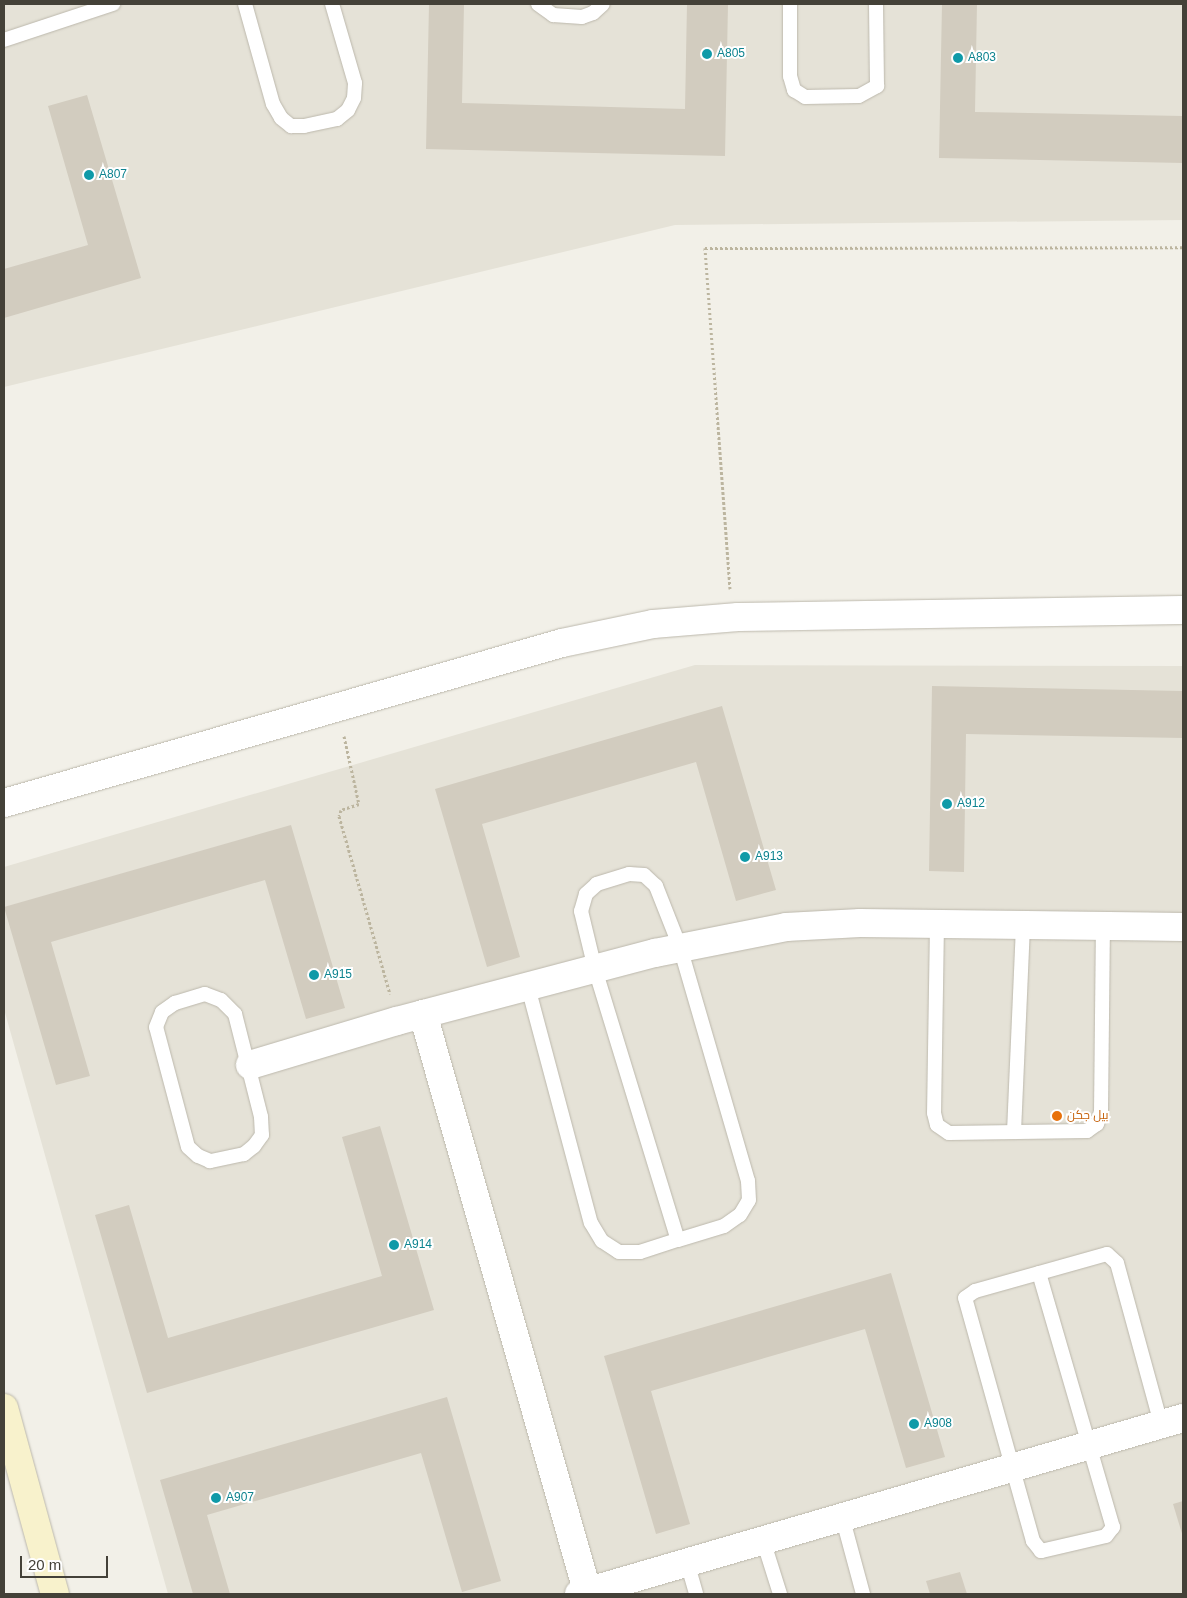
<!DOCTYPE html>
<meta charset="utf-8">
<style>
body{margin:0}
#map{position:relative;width:1187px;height:1598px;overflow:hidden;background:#f2f0e8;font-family:Helvetica,Cairo,sans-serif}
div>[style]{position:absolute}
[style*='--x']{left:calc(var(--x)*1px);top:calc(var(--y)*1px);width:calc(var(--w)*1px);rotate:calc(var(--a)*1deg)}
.residential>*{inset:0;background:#e5e2d7}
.building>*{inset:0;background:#d2ccbf}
.path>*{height:3px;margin-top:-1.5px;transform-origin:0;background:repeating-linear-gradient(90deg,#bcb59f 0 2.5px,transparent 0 5px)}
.roads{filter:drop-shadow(0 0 1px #bcb8ac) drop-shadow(0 0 1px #bcb8ac)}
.lane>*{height:14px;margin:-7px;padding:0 7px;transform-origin:7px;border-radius:7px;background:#fff}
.street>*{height:28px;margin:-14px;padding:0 14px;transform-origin:14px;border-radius:14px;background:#fff}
.secondary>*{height:28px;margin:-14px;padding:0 14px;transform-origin:14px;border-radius:14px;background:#f8f2cc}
.dots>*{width:14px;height:14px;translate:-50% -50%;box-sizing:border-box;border:2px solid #fff;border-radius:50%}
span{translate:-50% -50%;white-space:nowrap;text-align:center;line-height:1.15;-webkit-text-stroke:4px #fff;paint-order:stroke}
.culture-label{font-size:12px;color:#0d838f}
.left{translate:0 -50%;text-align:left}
.food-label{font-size:12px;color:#c56008}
.frame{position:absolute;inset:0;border:5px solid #444138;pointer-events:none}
.scale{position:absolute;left:20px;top:1556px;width:88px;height:22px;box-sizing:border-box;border:2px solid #444138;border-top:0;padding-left:6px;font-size:15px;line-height:18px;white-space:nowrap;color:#444138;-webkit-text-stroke:4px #fff;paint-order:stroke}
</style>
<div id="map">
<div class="residential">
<i style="clip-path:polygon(4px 4px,1183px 4px,1183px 220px,675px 225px,4px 387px)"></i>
<i style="clip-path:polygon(695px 665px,1183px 666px,1183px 1594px,168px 1594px,4px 1009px,4px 867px)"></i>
</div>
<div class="building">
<i style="clip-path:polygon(429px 4px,464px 4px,462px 103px,685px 109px,687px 4px,728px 4px,725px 156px,426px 149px)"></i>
<i style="clip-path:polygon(942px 4px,977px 4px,975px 112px,1183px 116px,1183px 163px,939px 158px)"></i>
<i style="clip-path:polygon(87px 95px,141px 278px,4px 318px,4px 269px,88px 245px,48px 106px)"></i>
<i style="clip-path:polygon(932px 686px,1183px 691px,1183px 738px,966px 734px,964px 872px,929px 871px)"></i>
<i style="clip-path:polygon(722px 706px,776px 890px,736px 901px,696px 762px,482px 824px,520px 957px,487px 967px,435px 789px)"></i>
<i style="clip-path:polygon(291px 825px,345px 1008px,306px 1019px,265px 880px,51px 942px,90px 1076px,56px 1085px,4px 907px)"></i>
<i style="clip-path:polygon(380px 1126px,434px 1310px,147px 1393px,95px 1215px,129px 1205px,168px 1338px,382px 1276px,342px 1137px)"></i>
<i style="clip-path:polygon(891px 1273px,945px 1457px,906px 1468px,865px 1329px,651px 1391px,690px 1524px,656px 1534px,604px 1356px)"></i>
<i style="clip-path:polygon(447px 1397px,501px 1581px,462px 1592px,421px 1453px,207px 1515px,230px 1594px,193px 1594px,160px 1480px)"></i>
<i style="clip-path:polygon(1183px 1501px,1183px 1537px,1173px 1504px)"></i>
<i style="clip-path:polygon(960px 1572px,967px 1594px,930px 1594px,926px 1581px)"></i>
</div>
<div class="path">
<i style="--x:730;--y:589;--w:342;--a:-94.2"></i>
<i style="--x:705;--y:248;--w:478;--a:-0.1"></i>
<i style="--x:344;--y:736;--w:70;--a:77.6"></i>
<i style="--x:359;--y:804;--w:19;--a:162"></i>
<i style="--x:341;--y:810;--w:6;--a:108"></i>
<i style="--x:339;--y:816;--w:185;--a:74"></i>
</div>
<div class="roads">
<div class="lane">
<i style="--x:245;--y:4;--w:104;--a:74.4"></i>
<i style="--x:273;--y:104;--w:16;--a:60"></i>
<i style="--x:281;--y:118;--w:13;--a:39"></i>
<i style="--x:291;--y:126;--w:13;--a:0"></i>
<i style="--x:304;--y:126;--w:34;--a:-12"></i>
<i style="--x:337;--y:119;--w:14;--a:-39"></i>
<i style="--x:348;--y:110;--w:13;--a:-63"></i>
<i style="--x:354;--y:98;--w:15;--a:-86"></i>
<i style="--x:355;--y:83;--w:82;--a:-106.2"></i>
<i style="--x:538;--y:4;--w:19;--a:36"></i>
<i style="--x:553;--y:15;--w:29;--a:4"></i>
<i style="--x:582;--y:17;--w:12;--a:-20"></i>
<i style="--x:593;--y:13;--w:13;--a:-42"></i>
<i style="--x:790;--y:4;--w:72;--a:90"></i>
<i style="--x:790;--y:76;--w:15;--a:74"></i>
<i style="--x:794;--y:90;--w:13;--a:32"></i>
<i style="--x:805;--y:97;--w:54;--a:-1.1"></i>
<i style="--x:859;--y:96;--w:21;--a:-29"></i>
<i style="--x:877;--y:86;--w:82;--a:-90.7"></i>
<i style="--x:4;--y:40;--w:115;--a:-18.3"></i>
<i style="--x:937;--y:924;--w:189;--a:90.9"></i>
<i style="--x:934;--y:1113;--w:12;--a:76"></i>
<i style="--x:937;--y:1125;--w:14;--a:34"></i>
<i style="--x:949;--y:1133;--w:138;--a:-0.8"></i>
<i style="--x:1087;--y:1131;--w:12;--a:-35"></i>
<i style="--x:1097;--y:1124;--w:13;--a:-72"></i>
<i style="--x:1101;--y:1112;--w:186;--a:-89.4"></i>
<i style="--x:528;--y:987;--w:244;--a:75.1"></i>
<i style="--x:591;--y:1223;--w:21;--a:59"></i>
<i style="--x:602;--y:1241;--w:20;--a:33"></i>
<i style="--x:619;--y:1252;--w:21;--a:0"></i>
<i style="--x:640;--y:1252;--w:40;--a:-18"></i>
<i style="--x:678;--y:1240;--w:48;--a:-16.9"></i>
<i style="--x:724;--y:1226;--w:19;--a:-35"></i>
<i style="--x:740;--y:1215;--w:17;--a:-59"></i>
<i style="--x:749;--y:1200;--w:19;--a:-93"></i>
<i style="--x:748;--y:1181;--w:244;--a:-106.2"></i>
<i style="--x:680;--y:947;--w:66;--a:-111.5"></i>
<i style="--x:656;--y:886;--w:16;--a:-137"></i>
<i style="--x:644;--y:875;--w:15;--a:-176"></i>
<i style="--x:629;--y:874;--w:34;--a:163"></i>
<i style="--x:597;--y:884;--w:15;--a:138"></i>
<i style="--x:586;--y:894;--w:18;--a:106"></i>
<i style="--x:581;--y:911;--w:60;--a:76.4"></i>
<i style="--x:595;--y:969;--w:283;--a:73"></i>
<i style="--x:205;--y:994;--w:17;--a:21"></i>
<i style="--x:221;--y:1000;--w:20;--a:45"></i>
<i style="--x:235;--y:1014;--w:106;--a:75.8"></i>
<i style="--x:261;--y:1117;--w:18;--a:87"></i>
<i style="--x:262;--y:1135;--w:14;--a:126"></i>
<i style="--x:254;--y:1146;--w:13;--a:141"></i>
<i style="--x:244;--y:1154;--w:35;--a:168"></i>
<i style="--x:210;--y:1161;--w:13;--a:-157"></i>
<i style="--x:198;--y:1156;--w:13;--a:-138"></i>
<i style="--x:188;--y:1147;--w:124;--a:-104.9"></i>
<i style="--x:156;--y:1027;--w:16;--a:-68"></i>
<i style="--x:162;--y:1012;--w:16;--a:-35"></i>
<i style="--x:175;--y:1003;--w:31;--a:-17"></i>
<i style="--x:1014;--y:1132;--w:207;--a:-87.5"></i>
<i style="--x:1039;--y:1273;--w:265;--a:73.8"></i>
<i style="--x:1113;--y:1527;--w:11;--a:128"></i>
<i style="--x:1106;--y:1536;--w:67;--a:167"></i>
<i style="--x:1041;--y:1551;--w:13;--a:-129"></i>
<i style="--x:1033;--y:1541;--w:252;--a:-105.6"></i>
<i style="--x:965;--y:1298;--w:12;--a:-35"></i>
<i style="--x:975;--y:1291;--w:137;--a:-15.7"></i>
<i style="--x:1107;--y:1254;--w:13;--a:42"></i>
<i style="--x:1117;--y:1263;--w:167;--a:74.7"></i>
<i style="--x:842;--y:1516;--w:81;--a:74.9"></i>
<i style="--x:763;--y:1540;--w:57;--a:72.5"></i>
<i style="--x:687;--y:1562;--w:33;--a:74"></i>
</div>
<div class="street">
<i style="--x:4;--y:803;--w:580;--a:-16"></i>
<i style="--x:562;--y:643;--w:93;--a:-11.8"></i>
<i style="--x:653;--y:624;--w:85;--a:-4.7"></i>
<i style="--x:738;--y:617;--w:445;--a:-0.9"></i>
<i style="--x:423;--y:1014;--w:603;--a:74.12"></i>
<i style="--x:250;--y:1065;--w:153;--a:-16.7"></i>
<i style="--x:397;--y:1021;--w:267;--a:-14.8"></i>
<i style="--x:655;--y:953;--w:134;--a:-11.2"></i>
<i style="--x:786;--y:927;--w:74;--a:-3.1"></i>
<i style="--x:860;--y:923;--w:323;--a:0.7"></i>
<i style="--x:579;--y:1594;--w:629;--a:-16.25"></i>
</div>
<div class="secondary">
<i style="--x:4;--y:1408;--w:193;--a:74.7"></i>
</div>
</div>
<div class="dots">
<i style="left:707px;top:54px;background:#0f9aa8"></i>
<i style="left:958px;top:58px;background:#0f9aa8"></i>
<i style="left:89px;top:175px;background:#0f9aa8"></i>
<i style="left:947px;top:804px;background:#0f9aa8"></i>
<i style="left:745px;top:857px;background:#0f9aa8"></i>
<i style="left:314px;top:975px;background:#0f9aa8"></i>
<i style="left:1057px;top:1116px;background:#e8710a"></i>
<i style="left:394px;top:1245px;background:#0f9aa8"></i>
<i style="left:914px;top:1424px;background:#0f9aa8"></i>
<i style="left:216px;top:1498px;background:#0f9aa8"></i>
</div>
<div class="culture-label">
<span class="left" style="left:717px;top:54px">A805</span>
<span class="left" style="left:968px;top:58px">A803</span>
<span class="left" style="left:99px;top:175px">A807</span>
<span class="left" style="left:957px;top:804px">A912</span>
<span class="left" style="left:755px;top:857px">A913</span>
<span class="left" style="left:324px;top:975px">A915</span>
<span class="left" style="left:404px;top:1245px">A914</span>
<span class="left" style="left:924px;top:1424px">A908</span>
<span class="left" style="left:226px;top:1498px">A907</span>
</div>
<div class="food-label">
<span class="left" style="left:1067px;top:1116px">بيل جكن</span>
</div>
<div class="frame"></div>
<div class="scale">20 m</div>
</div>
